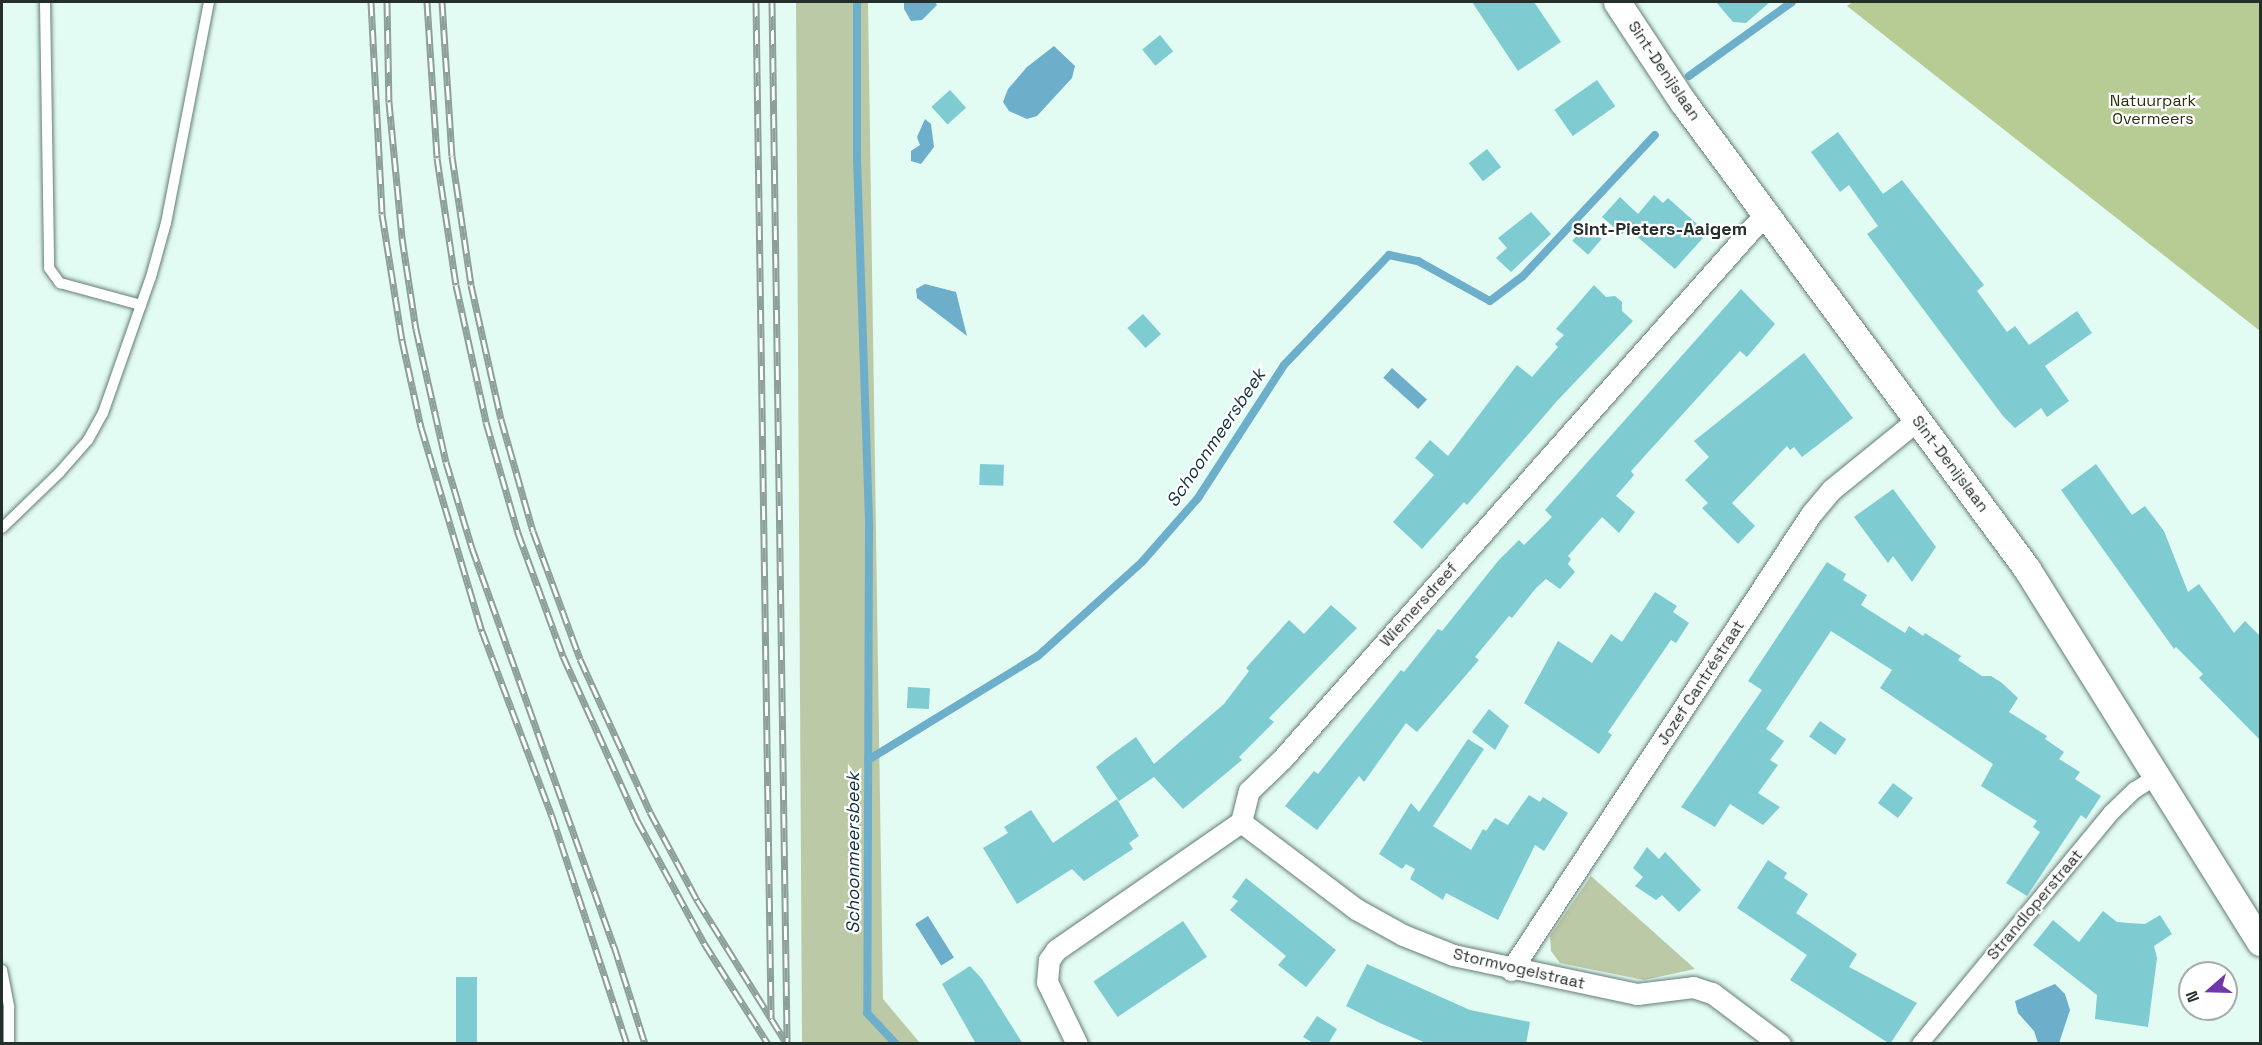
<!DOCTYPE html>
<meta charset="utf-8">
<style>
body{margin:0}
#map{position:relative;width:2262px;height:1045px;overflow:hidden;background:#e2fcf4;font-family:"Space Grotesk",sans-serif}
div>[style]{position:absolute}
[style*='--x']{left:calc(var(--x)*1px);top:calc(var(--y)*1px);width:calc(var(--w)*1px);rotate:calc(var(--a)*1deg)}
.green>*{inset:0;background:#bcc9a6}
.forest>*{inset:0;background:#b7cc95}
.water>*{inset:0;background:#6daeca;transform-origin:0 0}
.stream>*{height:8px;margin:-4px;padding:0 4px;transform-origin:4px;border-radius:4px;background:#6daeca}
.building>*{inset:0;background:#7eccd2;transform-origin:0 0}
.roads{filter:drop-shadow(0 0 2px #657d76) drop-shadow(0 0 2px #657d76)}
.service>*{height:10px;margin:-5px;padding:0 5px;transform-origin:5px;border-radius:5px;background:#fff}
.pedestrian>*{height:16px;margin:-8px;padding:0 8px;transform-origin:8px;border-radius:8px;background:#fff}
.minor>*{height:21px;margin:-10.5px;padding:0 10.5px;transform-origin:10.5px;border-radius:10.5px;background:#fff}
.tertiary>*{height:27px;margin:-13.5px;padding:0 13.5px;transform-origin:13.5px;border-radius:13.5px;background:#fff}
.rail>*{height:7px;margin-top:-3.5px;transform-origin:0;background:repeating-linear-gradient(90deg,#fff 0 14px,#8c9f99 0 28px);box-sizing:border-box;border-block:2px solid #8c9f99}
span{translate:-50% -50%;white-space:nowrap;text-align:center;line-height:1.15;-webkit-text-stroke:4.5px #fff;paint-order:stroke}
.street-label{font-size:16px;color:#242e2b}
.park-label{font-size:16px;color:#263209}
.neighbourhood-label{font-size:18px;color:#242e2b;font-weight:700}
.water-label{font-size:18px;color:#0f2f3b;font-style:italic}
.frame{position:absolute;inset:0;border:3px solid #242e2b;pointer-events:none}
.north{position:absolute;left:2178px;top:961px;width:60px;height:60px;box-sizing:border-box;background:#fff;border:2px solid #a7abaa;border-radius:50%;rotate:250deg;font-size:16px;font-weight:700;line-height:24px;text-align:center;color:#242e2b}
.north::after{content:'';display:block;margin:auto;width:21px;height:27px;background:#7235aa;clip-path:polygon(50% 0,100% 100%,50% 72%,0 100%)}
</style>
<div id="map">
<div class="green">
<i style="clip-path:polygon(796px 2px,868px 2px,883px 999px,920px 1043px,802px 1043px)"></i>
<i style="clip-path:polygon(1591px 876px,1695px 969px,1644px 980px,1560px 963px,1551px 951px,1550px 936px)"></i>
</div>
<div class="forest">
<i style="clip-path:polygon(1853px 2px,2260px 2px,2260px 331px,1847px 6px)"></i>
</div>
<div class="water">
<i style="clip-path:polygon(904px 2px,935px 2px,937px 5px,922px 20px,911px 21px,904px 9px)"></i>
<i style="clip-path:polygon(1054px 46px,1075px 66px,1072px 78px,1037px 116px,1027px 119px,1009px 111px,1003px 102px,1008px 89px,1027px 67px)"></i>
<i style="clip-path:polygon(925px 119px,931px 124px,934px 147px,921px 164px,911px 161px,911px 151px,920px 145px,917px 137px)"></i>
<i style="clip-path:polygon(925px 284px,956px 292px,967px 336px,917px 298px,916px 289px)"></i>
<i style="left:1392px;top:368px;width:47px;height:13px;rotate:42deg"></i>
<i style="left:928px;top:916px;width:49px;height:15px;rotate:58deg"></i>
<i style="clip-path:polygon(2055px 984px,2065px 994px,2070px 1010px,2059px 1043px,2038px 1043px,2034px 1031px,2018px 1013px,2015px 1001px)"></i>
</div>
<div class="stream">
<i style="--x:857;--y:2;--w:157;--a:90"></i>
<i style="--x:857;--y:159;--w:370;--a:88.1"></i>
<i style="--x:869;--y:529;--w:484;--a:90.2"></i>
<i style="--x:867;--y:1013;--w:42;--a:46.9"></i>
<i style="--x:1689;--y:76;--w:127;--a:-35.7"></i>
<i style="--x:868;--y:760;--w:199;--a:-31.5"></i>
<i style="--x:1038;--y:656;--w:140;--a:-42.1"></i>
<i style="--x:1142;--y:562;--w:85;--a:-48.8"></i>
<i style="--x:1198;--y:498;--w:158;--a:-57.1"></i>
<i style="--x:1284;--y:365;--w:152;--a:-46.3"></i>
<i style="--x:1389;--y:255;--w:30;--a:12"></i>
<i style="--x:1418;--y:261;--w:82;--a:29.1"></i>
<i style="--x:1490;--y:301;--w:41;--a:-37.1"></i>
<i style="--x:1523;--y:276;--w:193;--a:-46.9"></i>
</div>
<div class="building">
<i style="clip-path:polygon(1472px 2px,1534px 2px,1561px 42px,1518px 71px)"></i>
<i style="clip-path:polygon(1716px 2px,1770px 2px,1746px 23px,1733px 22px)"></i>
<i style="left:1160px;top:35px;width:21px;height:23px;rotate:51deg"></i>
<i style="left:1597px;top:80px;width:32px;height:52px;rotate:55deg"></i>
<i style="left:950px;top:90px;width:24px;height:25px;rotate:48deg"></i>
<i style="clip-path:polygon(1838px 132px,1883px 194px,1902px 180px,1984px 285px,1977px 291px,2007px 332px,2015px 326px,2029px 345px,2077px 311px,2092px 333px,2045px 366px,2069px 401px,2047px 417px,2041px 408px,2015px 428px,2003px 416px,1867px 234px,1878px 226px,1849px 185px,1840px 192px,1811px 152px)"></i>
<i style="left:1487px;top:149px;width:23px;height:23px;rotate:52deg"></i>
<i style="clip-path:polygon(1654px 195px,1663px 203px,1668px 198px,1697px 224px,1693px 230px,1703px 238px,1675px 269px,1628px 229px,1622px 234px,1602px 217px,1620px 197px,1638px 214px)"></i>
<i style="clip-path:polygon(1531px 212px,1551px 234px,1511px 272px,1496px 258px,1507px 248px,1498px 238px)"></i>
<i style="left:1586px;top:225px;width:21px;height:21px;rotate:41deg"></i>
<i style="clip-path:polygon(1594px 285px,1606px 297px,1615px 296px,1622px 302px,1622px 311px,1633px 321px,1557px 401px,1467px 505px,1464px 502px,1422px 549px,1393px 522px,1434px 475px,1415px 458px,1430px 440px,1448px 456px,1517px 365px,1532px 377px,1558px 347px,1555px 344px,1564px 335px,1556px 329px)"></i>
<i style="clip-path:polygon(1741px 289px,1775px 324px,1747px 357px,1740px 351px,1631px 471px,1634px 475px,1616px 496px,1635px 512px,1619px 533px,1602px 517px,1568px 556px,1571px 559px,1568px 564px,1575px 572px,1560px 589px,1546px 579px,1536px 588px,1512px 618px,1509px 616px,1475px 657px,1479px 660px,1417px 732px,1406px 723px,1364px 782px,1359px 776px,1317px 830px,1285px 806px,1314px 771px,1318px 774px,1401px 670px,1404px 672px,1438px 629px,1442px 631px,1498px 561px,1519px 540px,1524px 545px,1552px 517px,1545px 510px)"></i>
<i style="left:1143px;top:314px;width:27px;height:21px;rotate:48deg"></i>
<i style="clip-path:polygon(1804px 353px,1853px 418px,1802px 457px,1794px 447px,1790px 450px,1787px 446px,1732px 503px,1755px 526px,1738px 544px,1702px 508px,1708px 503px,1685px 480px,1709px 457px,1694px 441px)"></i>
<i style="left:980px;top:464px;width:24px;height:21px;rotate:2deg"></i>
<i style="clip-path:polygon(2096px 464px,2132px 515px,2145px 506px,2164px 531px,2188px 592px,2199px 584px,2234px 633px,2245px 621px,2260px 636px,2260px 740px,2199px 678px,2203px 674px,2176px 647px,2174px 649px,2061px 490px)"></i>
<i style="clip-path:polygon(1893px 489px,1936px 547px,1912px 582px,1893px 556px,1888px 563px,1854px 517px)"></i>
<i style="clip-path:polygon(1827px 562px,1846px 574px,1843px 580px,1867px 595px,1861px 605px,1905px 633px,1909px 626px,1923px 636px,1925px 633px,1961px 656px,1958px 660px,1982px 676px,1991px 676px,2002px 683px,2018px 698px,2009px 712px,2047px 736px,2045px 739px,2064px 752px,2059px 759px,2080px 772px,2075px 779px,2101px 796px,2086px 819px,2081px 815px,2027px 896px,2006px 883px,2040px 832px,2033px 827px,2037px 821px,1981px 786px,1993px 764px,1880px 688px,1892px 670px,1831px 631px,1766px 729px,1784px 741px,1770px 760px,1778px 765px,1758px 793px,1780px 807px,1763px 825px,1730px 804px,1715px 827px,1681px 807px,1762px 690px,1748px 681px)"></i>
<i style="clip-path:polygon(1655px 592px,1677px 606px,1673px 612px,1689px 623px,1676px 643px,1671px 640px,1608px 732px,1612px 735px,1599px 754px,1524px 703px,1558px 641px,1592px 663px,1611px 634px,1622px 642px)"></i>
<i style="clip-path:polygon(1331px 605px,1357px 628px,1269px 718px,1274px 722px,1239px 757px,1242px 760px,1183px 809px,1154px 777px,1119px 801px,1096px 767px,1107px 758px,1136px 737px,1154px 764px,1224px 704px,1249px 671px,1246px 668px,1289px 620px,1304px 634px)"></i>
<i style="left:908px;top:687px;width:22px;height:21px;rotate:3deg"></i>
<i style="clip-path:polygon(1489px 709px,1509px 726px,1495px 750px,1472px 732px)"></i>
<i style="left:1820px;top:721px;width:32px;height:19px;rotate:35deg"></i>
<i style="clip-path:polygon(1468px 739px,1484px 749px,1433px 826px,1471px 850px,1483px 829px,1486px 831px,1495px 818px,1508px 825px,1529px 795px,1540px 802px,1543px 797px,1568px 813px,1544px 851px,1535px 845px,1498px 920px,1446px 893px,1443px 900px,1410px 879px,1415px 869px,1406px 864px,1402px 869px,1379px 854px,1411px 803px,1419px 812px)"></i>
<i style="left:1893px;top:783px;width:25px;height:25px;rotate:37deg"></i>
<i style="clip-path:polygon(1117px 799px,1139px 836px,1129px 843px,1133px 849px,1084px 881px,1072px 869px,1017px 904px,983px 848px,1008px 833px,1004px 827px,1031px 810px,1053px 843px)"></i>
<i style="clip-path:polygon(1647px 847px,1659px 859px,1665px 852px,1701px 890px,1679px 912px,1662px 895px,1656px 900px,1635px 886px,1643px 877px,1633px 868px)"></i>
<i style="clip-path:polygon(1768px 860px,1787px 873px,1784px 878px,1808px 894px,1796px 913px,1857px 954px,1849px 967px,1917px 1003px,1890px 1044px,1790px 980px,1807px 955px,1737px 908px)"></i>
<i style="clip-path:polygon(1246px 878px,1336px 950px,1306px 987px,1278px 965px,1286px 956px,1230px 910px,1238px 901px,1232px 897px)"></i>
<i style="clip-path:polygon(2103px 911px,2117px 922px,2129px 923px,2145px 924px,2160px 915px,2172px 934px,2154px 946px,2157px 958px,2148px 1027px,2095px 1019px,2097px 995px,2033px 945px,2053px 920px,2079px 942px)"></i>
<i style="left:1183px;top:921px;width:43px;height:108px;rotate:56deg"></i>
<i style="clip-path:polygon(1367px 964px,1470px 1010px,1530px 1022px,1526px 1044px,1428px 1044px,1380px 1023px,1346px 1006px)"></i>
<i style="clip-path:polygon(970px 966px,982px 979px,1023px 1044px,976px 1044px,942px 984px)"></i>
<i style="left:456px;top:977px;width:21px;height:67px"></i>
<i style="clip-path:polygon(1317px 1016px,1337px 1029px,1328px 1044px,1315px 1044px,1303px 1037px)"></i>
</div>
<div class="roads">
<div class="service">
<i style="--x:45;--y:2;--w:266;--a:89.1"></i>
<i style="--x:49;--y:268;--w:19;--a:54"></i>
<i style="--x:60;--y:283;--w:84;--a:15.2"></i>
<i style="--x:2;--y:528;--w:79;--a:-44"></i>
<i style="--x:59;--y:473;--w:44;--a:-48.7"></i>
<i style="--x:88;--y:440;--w:31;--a:-61"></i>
<i style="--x:103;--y:413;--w:144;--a:-70.6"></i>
<i style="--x:151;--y:277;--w:56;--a:-74.5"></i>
<i style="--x:166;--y:223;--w:225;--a:-79"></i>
<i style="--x:2;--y:970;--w:38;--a:79"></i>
<i style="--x:9;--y:1007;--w:37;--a:90"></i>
</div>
<div class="pedestrian">
<i style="--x:1920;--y:1044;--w:300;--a:-50.4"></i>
<i style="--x:2111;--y:813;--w:33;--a:-44"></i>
<i style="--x:2135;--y:790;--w:28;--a:-32"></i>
</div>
<div class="minor">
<i style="--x:1241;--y:822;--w:144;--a:37.1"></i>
<i style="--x:1356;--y:909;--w:54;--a:29"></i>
<i style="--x:1403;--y:935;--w:54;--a:21.8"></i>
<i style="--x:1453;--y:955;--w:188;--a:12"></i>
<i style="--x:1637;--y:994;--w:56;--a:-7.1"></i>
<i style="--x:1693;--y:987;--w:20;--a:18"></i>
<i style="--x:1712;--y:993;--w:85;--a:36.9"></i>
<i style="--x:1511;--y:970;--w:546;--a:-56.66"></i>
<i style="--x:1811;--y:514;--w:31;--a:-50"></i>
<i style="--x:1831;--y:490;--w:111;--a:-39.1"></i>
<i style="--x:1077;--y:1044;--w:69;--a:-115.8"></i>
<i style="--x:1047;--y:982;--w:22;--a:-85"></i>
<i style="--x:1049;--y:960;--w:12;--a:-55"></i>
<i style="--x:1056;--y:950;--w:225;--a:-34.7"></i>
<i style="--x:1241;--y:822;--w:32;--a:-76"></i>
<i style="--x:1249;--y:791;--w:47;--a:-44.1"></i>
<i style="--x:1283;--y:758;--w:727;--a:-48.46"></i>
</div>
<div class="tertiary">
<i style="--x:1617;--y:2;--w:120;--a:56.6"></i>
<i style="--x:1683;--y:102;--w:580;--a:53.62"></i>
<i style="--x:2027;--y:569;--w:440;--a:58"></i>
</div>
</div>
<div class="rail">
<i style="--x:371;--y:2;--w:212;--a:87"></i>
<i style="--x:382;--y:214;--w:128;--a:81"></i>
<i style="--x:402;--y:340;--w:89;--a:77.7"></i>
<i style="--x:421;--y:427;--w:213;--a:73.4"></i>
<i style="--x:482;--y:631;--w:198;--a:69.3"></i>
<i style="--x:552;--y:816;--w:240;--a:71.8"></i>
<i style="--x:387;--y:2;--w:100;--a:88.9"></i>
<i style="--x:389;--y:102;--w:137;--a:84.5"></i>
<i style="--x:402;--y:238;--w:92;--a:81.3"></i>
<i style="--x:416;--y:329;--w:136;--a:77.3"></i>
<i style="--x:446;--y:462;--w:90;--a:73.2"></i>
<i style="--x:472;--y:548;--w:423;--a:70.4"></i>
<i style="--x:614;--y:946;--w:103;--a:72.4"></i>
<i style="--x:427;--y:2;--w:156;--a:86.3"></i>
<i style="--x:437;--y:158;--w:128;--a:81.5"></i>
<i style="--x:456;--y:285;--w:140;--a:77.6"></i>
<i style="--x:486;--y:422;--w:116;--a:73.9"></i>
<i style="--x:518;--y:533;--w:131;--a:69.9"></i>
<i style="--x:563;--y:656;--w:180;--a:65.7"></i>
<i style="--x:637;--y:820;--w:140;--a:61.4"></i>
<i style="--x:704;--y:943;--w:120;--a:57.6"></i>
<i style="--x:442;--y:2;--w:154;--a:86.3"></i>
<i style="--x:452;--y:156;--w:130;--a:81.6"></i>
<i style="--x:471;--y:285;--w:137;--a:77.4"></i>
<i style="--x:501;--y:419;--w:116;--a:74.1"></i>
<i style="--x:533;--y:531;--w:136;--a:69.8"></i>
<i style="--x:580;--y:659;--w:168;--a:65.4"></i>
<i style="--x:650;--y:812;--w:100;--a:61.9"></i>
<i style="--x:697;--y:900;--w:170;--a:58"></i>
<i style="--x:756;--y:2;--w:1016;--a:89.15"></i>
<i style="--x:772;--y:2;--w:1040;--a:89.17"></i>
</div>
<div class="street-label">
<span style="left:1664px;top:71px;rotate:56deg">Sint-Denijslaan</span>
<span style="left:1950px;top:464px;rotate:53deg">Sint-Denijslaan</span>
<span style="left:1419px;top:605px;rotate:-48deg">Wiemersdreef</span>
<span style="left:1701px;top:683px;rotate:-57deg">Jozef Cantréstraat</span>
<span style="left:2035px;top:905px;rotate:-50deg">Strandloperstraat</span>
<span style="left:1519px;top:969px;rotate:13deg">Stormvogelstraat</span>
</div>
<div class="park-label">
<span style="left:2153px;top:110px">Natuurpark<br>Overmeers</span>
</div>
<div class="neighbourhood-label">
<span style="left:1660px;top:229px">Sint-Pieters-Aaigem</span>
</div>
<div class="water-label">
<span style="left:1216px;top:438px;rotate:-56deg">Schoonmeersbeek</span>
<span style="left:853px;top:853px;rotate:-90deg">Schoonmeersbeek</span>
</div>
<div class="frame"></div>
<div class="north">N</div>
</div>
